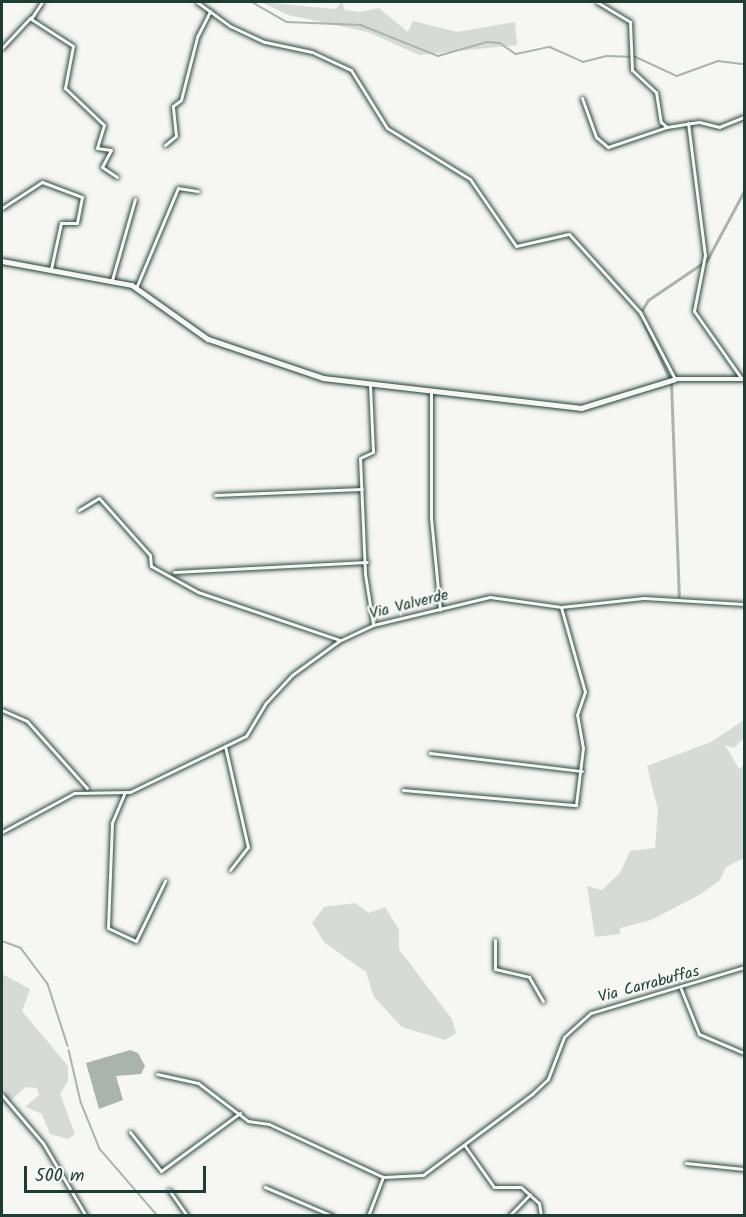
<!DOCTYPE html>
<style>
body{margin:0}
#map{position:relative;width:746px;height:1217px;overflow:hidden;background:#f6f6f2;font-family:Kalam,sans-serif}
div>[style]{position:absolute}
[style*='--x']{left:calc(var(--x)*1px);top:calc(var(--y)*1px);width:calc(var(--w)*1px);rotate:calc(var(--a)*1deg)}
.green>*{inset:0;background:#d6dbd6}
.water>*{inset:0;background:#aab3ae}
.stream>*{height:1.5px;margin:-0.75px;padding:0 0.75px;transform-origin:0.75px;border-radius:0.75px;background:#aab3ae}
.canal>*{height:3px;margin:-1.5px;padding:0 1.5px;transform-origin:1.5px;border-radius:1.5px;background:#aab3ae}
.roads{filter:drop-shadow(0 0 2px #1f3d34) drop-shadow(0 0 2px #1f3d34)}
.street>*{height:3px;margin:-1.5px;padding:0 1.5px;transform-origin:1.5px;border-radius:1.5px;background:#f6f6f2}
.secondary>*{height:4.5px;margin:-2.25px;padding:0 2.25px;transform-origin:2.25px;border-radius:2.25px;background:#f6f6f2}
span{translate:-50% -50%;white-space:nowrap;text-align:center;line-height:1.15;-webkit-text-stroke:4.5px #f6f6f2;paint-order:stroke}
.street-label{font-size:16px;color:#1f3d34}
.frame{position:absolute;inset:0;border:3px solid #1f3d34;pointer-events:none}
.scale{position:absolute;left:24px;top:1166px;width:182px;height:27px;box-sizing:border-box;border:3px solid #1f3d34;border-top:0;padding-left:8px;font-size:18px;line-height:21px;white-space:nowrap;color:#1f3d34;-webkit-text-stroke:4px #f6f6f2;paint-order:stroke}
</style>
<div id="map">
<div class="green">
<i style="clip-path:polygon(261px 2px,335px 9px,342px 2px,345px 10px,360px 12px,379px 8px,408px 32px,413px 21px,457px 32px,515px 22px,517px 45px,419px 55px,368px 32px,288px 15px)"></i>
<i style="clip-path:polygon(744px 720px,744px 738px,734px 748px,725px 745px,739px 769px,744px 765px,744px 858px,726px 867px,720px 880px,701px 894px,651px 920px,620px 928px,620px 934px,595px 937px,587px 886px,602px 890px,620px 873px,630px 851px,655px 848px,658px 810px,647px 766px,711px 742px)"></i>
<i style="clip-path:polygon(355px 903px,369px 913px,385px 907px,399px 930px,399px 949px,452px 1019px,456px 1033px,445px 1040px,402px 1027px,374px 997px,366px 972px,325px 943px,312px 923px,324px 907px)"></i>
<i style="clip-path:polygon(2px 974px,30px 989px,22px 1011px,68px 1066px,68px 1081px,60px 1094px,75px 1134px,68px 1139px,50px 1134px,42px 1114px,25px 1107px,39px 1095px,37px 1088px,26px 1087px,9px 1102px,2px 1091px)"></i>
</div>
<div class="water">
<i style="clip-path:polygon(130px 1050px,138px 1053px,145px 1066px,141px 1074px,116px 1076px,123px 1100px,99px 1109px,86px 1063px)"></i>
</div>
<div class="stream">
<i style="--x:252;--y:2;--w:40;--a:29.7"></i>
<i style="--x:287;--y:22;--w:74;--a:2.3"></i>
<i style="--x:361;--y:25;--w:83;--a:21.9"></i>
<i style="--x:438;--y:56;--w:51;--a:-15.9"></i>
<i style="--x:487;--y:42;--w:13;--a:4"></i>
<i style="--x:500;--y:43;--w:19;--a:35"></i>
<i style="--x:516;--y:54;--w:35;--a:-12"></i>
<i style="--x:550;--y:47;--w:36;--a:24"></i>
<i style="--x:583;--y:62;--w:25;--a:-14"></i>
<i style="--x:607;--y:56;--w:29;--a:2"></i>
<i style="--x:636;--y:57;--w:45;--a:24.9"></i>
<i style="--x:677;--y:76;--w:44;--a:-20.1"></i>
<i style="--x:718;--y:61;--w:26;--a:7"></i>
<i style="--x:2;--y:941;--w:20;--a:20"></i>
<i style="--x:21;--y:948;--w:45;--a:53.1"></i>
<i style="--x:48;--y:984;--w:65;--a:72.1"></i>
<i style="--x:69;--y:1050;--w:53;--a:77"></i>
<i style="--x:81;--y:1102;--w:51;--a:68"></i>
<i style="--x:100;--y:1149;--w:89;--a:49.1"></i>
</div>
<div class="canal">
<i style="--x:642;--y:310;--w:12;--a:-59"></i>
<i style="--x:648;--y:300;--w:71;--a:-34.1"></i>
<i style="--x:707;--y:260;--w:78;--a:-61.8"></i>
<i style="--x:643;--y:321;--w:67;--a:65.3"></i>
<i style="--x:671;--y:382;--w:214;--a:87.9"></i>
</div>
<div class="roads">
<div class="street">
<i style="--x:42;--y:2;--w:20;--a:123"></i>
<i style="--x:31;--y:19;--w:50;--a:32.7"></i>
<i style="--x:73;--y:46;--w:43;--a:100.8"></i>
<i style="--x:65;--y:88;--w:54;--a:43.5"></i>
<i style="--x:104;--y:125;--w:24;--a:107"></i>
<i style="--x:97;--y:148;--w:14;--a:8"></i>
<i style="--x:111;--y:150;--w:19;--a:118"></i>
<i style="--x:102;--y:167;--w:18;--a:34"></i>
<i style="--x:197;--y:2;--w:41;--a:36"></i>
<i style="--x:230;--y:26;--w:38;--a:25"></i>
<i style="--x:265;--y:42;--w:48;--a:12"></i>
<i style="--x:312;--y:52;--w:43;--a:24.8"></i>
<i style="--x:351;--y:70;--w:68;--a:58.2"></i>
<i style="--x:387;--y:128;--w:97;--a:31.6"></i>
<i style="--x:470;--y:179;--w:81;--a:55.5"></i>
<i style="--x:516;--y:246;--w:54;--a:-12.8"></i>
<i style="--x:569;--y:234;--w:105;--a:47.7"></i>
<i style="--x:640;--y:312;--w:76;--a:62.4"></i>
<i style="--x:597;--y:2;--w:39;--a:31"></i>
<i style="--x:630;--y:22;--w:48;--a:87.6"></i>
<i style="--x:632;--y:70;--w:33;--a:43"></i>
<i style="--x:656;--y:92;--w:30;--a:81"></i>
<i style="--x:661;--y:122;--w:8;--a:40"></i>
<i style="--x:667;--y:127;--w:32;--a:-9"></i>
<i style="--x:699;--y:122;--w:21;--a:14"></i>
<i style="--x:719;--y:127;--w:27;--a:-22"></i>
<i style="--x:2;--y:48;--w:42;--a:-46.9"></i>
<i style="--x:582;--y:98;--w:41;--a:70.3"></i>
<i style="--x:596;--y:137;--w:16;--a:40"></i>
<i style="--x:608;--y:147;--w:62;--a:-18.7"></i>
<i style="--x:688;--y:123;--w:133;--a:82.7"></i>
<i style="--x:705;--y:255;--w:57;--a:101.1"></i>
<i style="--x:694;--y:311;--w:83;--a:54.8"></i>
<i style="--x:165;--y:145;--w:14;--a:-39"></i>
<i style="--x:176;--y:136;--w:30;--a:-96"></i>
<i style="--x:173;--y:106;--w:10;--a:-37"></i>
<i style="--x:181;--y:100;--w:65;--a:-75.7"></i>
<i style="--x:197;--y:37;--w:29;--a:-63"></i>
<i style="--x:2;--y:208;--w:48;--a:-33"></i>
<i style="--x:42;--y:182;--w:43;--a:20.6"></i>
<i style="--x:82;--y:197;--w:26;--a:101"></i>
<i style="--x:77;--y:223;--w:16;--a:180"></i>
<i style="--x:61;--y:223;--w:47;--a:102.3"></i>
<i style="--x:112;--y:280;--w:84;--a:-74.1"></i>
<i style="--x:136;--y:288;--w:108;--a:-67.2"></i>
<i style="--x:178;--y:188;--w:20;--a:9"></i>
<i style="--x:370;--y:385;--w:67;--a:87.4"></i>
<i style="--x:373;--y:452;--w:14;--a:155"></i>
<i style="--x:360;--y:458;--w:116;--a:87.5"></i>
<i style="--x:365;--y:574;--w:51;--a:80.9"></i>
<i style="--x:431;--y:393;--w:125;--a:90"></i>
<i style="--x:431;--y:518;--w:92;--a:84.4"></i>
<i style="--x:215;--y:495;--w:147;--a:-2.3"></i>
<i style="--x:79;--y:510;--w:23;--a:-31"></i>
<i style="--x:99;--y:498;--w:76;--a:48.2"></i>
<i style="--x:150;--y:555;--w:11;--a:85"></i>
<i style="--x:151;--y:566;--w:54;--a:29"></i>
<i style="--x:198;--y:592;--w:150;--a:18.7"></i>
<i style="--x:174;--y:572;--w:193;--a:-3"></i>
<i style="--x:2;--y:710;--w:27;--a:24"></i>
<i style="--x:27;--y:721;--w:90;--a:48.2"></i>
<i style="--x:225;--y:746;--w:104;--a:77.2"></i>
<i style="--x:248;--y:847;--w:29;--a:128"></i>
<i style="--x:430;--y:753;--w:153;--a:6.8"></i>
<i style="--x:403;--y:790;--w:174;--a:5"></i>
<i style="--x:576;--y:805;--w:57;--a:-83"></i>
<i style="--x:583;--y:748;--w:34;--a:-100"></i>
<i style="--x:577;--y:715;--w:24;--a:-71"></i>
<i style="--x:585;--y:692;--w:88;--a:-105.8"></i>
<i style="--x:125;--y:792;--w:34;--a:113"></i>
<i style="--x:112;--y:823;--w:105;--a:92.2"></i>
<i style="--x:108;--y:928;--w:31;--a:25"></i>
<i style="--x:136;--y:941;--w:67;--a:-64.2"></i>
<i style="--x:2;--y:832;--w:82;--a:-28.4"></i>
<i style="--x:74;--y:793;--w:56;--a:-1"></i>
<i style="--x:130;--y:792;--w:129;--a:-25.8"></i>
<i style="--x:246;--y:736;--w:37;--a:-59"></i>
<i style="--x:265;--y:704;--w:40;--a:-47"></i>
<i style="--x:292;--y:675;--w:58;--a:-35.9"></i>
<i style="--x:339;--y:641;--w:38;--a:-25"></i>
<i style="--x:373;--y:625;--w:120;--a:-13.5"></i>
<i style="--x:490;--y:597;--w:72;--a:8"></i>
<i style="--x:561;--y:607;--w:83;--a:-6.2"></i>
<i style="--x:644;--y:598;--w:100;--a:3.4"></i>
<i style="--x:495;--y:940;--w:29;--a:90"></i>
<i style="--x:495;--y:969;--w:35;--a:13"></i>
<i style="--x:529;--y:977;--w:28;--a:60"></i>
<i style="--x:681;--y:989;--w:48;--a:68.2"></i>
<i style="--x:699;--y:1034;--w:49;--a:22.9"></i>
<i style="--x:157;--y:1074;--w:42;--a:12.4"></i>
<i style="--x:198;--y:1083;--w:63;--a:37.2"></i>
<i style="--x:248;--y:1121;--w:21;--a:8"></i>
<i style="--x:269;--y:1124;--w:126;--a:24.9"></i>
<i style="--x:2;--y:1095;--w:63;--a:49.5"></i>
<i style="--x:43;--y:1143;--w:85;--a:59.5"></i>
<i style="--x:130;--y:1132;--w:50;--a:51.5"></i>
<i style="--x:161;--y:1171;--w:98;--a:-36.3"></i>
<i style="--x:465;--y:1146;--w:50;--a:54.7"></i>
<i style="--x:494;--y:1187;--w:27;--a:0"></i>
<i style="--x:521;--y:1187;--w:24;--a:42"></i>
<i style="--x:539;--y:1203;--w:13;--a:81"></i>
<i style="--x:686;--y:1163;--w:58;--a:5.9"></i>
<i style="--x:265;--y:1187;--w:74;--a:23.1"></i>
<i style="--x:169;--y:1190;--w:32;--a:55"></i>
<i style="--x:368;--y:1216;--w:42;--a:-69"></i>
<i style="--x:383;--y:1177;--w:40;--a:-2.9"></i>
<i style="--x:423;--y:1175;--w:136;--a:-36.6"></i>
<i style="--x:532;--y:1094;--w:22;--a:-43"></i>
<i style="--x:548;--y:1079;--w:45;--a:-69.1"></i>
<i style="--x:564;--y:1037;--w:36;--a:-42"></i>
<i style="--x:591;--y:1013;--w:160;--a:-16.7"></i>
<i style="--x:509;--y:1216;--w:30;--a:-46"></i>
</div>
<div class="secondary">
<i style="--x:2;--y:261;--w:132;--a:10.5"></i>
<i style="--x:132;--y:285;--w:93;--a:35.4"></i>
<i style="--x:208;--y:339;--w:121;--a:18.7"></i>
<i style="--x:323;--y:378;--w:260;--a:6.6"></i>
<i style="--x:581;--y:408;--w:98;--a:-17.1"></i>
<i style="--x:675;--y:379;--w:69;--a:0"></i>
</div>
</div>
<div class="street-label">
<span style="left:409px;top:605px;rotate:-14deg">Via Valverde</span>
<span style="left:649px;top:985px;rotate:-15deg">Via Carrabuffas</span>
</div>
<div class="frame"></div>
<div class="scale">500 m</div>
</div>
